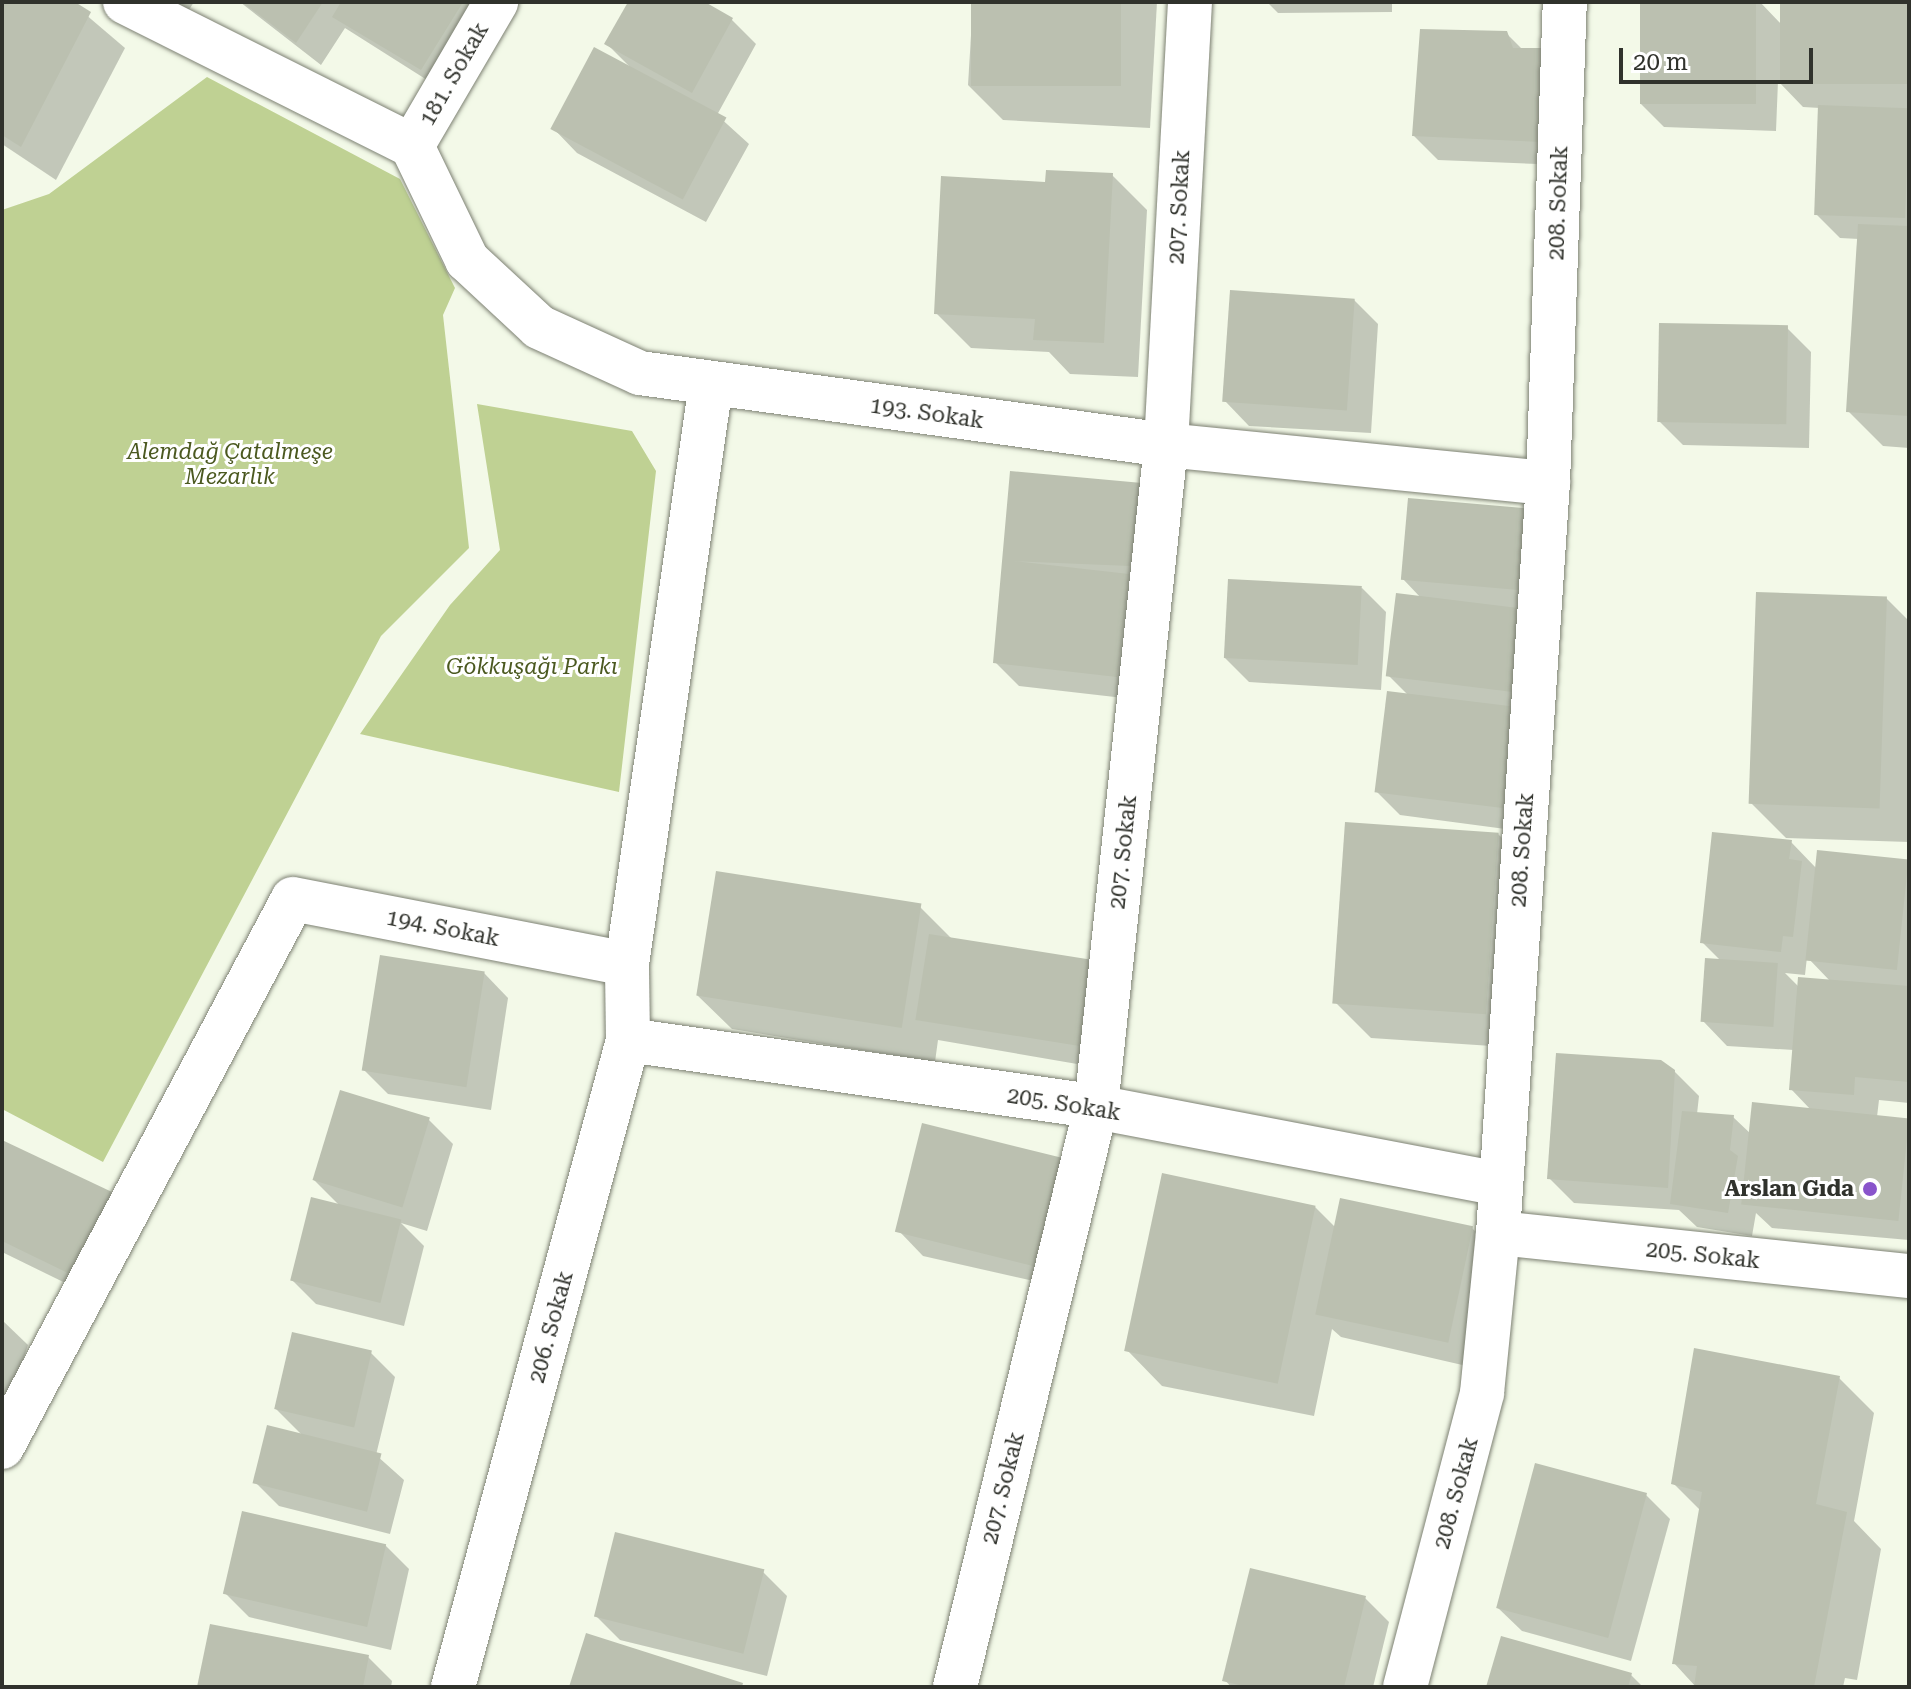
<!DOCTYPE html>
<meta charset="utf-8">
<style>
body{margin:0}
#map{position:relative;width:1911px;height:1689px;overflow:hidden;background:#f3f9e8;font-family:"Roboto Serif",serif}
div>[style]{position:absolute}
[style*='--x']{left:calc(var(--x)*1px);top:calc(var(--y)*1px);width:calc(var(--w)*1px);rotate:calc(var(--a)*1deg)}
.green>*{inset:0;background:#bfd193}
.shadow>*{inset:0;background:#0003}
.building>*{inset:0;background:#bbc0b0;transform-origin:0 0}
.roads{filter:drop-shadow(0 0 2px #7d8173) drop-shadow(0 0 2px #7d8173)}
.minor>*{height:44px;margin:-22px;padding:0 22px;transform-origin:22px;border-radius:22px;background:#fff}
.dots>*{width:22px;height:22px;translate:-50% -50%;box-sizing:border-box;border:4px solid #fff;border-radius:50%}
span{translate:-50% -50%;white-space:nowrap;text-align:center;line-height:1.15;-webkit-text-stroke:6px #fff;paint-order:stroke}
.street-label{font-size:22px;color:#30322c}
.park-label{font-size:22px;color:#4b5920;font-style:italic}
.poi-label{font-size:22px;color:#30322c;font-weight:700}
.right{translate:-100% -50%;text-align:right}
.frame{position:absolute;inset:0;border:4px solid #30322c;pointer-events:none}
.scale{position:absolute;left:1619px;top:48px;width:194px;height:36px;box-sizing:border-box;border:4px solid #30322c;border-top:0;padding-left:10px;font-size:24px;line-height:28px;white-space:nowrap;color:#30322c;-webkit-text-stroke:6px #fff;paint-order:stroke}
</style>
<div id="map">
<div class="green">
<i style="clip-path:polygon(207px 77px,400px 179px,455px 288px,443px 315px,469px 548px,381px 636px,103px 1162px,2px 1109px,2px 210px,49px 194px)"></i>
<i style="clip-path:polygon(477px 404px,632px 431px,656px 471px,619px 792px,360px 734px,450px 605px,500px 550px)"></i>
</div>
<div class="shadow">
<i style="clip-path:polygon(2px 2px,71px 2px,125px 48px,56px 180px,2px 144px)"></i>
<i style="clip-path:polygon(160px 2px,194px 2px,185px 16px)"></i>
<i style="clip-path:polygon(240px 2px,501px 2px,446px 92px,345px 28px,321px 65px)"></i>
<i style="clip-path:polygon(630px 2px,701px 2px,732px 20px,756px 44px,717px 115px,749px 144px,706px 222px,577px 153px,553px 128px,631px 68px,606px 43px)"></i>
<i style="clip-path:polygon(973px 2px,1157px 2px,1150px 128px,1003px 120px,968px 85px)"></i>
<i style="clip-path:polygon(1267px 2px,1392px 2px,1392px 12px,1278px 13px)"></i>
<i style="clip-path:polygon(1642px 2px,1760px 2px,1781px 24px,1782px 2px,1909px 2px,1909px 448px,1883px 446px,1848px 411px,1859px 239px,1840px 238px,1816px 214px,1820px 108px,1803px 107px,1778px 81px,1776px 131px,1664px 127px,1640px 103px)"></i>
<i style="clip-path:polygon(1506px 33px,1523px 50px,1565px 165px,1438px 160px,1414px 136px)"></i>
<i style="clip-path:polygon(1112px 175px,1147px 210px,1138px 377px,1070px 374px,1049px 352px,971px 348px,936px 313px,1047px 184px)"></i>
<i style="clip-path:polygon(1354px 300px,1378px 324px,1371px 433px,1249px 426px,1225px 401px)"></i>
<i style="clip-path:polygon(1787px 328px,1811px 352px,1809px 448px,1683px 445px,1659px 421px)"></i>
<i style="clip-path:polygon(1011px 473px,1141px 485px,1141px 700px,1019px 686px,995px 662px)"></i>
<i style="clip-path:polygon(1531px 511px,1528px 832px,1400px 815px,1376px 791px,1409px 696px,1388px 675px,1421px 598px,1403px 579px)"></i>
<i style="clip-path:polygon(1362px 588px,1386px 612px,1381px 690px,1249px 682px,1225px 658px)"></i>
<i style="clip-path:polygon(1886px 598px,1909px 621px,1909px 842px,1786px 838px,1751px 803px)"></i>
<i style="clip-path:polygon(1498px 834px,1533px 869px,1522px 1048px,1371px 1038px,1336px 1003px)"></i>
<i style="clip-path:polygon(evenodd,1791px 842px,1817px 869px,1909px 861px,1909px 1103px,1879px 1100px,1877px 1117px,1909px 1120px,1909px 1240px,1772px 1228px,1756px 1213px,1752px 1236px,1697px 1227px,1679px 1210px,1574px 1203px,1549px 1178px,1674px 1071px,1699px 1096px,1697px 1114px,1733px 1117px,1752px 1135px,1811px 1110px,1791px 1089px,1794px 1050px,1727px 1046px,1703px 1021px,1721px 961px,1702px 942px,1791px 842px,1807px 957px,1831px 982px,1799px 987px,1785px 973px,1805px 975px,1807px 957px)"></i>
<i style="clip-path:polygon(920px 907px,953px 940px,1112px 1070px,938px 1040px,935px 1062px,732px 1029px,697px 995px)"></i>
<i style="clip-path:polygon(484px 973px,508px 998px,491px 1110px,388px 1094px,364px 1070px)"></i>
<i style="clip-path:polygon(429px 1120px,453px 1144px,427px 1231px,401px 1223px,424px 1246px,404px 1326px,316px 1304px,292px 1280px,341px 1207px,314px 1180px)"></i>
<i style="clip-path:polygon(923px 1126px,1060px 1287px,923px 1256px,899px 1231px)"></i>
<i style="clip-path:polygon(2px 1142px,111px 1194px,135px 1218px,96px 1298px,2px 1252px)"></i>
<i style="clip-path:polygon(1315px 1207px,1336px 1228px,1472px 1228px,1496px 1253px,1471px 1367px,1341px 1337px,1332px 1329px,1314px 1416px,1162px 1386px,1128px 1351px)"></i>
<i style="clip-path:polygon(2px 1320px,28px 1345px,2px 1423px)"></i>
<i style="clip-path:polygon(371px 1353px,395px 1377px,376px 1455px,404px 1480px,390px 1534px,279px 1506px,255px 1482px,303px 1436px,275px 1408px)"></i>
<i style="clip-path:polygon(1839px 1378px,1874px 1413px,1854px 1521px,1881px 1549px,1857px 1680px,1845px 1678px,1843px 1687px,1696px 1687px,1674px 1663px,1701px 1511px,1673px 1483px)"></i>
<i style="clip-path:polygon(1646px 1495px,1670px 1519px,1631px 1661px,1522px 1631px,1497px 1607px)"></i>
<i style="clip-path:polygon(385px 1545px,409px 1569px,391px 1650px,249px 1617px,225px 1593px)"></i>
<i style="clip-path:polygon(763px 1572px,787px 1596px,767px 1676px,620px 1640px,596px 1616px)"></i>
<i style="clip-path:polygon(1365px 1598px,1389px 1622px,1373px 1687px,1231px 1687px,1225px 1680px)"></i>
<i style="clip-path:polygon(368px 1657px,392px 1681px,391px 1687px,199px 1687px)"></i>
<i style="clip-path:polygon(1631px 1675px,1643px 1687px,1488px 1687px)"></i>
</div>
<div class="building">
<i style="clip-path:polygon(2px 2px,75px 2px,91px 12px,21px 147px,2px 135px)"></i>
<i style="clip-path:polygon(242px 2px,323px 2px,296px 43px)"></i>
<i style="clip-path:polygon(341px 2px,463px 2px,421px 70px,332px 17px)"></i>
<i style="clip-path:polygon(628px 2px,705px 2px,733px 18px,692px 93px,604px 44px)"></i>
<i style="left:971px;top:2px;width:150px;height:84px"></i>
<i style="left:1640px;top:2px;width:116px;height:102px"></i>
<i style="left:1780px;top:2px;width:129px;height:82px"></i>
<i style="clip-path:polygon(1420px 29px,1507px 31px,1513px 48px,1546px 48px,1542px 142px,1412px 136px)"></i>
<i style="left:594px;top:47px;width:150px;height:93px;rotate:28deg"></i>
<i style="left:1818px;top:105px;width:91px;height:110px;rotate:2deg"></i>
<i style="clip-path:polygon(1046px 170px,1113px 173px,1104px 343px,1033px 340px,1035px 319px,934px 314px,941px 176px,1045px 182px)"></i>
<i style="clip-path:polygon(1858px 224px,1909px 226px,1909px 416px,1846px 412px)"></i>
<i style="left:1230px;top:290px;width:125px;height:112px;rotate:4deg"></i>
<i style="left:1659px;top:323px;width:129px;height:99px;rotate:1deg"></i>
<i style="clip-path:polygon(1010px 471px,1142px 483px,1130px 566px,1013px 561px,1129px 574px,1117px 677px,993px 663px)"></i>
<i style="left:1408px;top:498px;width:124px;height:82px;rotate:5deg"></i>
<i style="left:1228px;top:579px;width:134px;height:79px;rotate:3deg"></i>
<i style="left:1756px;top:592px;width:131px;height:212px;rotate:2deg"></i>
<i style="left:1396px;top:593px;width:132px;height:84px;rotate:7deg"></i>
<i style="left:1387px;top:691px;width:131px;height:102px;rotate:7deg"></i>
<i style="left:1345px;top:822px;width:154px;height:182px;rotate:4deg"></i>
<i style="clip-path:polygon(1712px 832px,1792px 840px,1789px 859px,1802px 861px,1793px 937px,1783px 936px,1781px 952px,1700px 943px)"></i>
<i style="left:1817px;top:850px;width:92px;height:111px;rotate:6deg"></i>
<i style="left:716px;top:871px;width:208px;height:126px;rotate:9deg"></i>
<i style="left:929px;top:934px;width:174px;height:87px;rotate:9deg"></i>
<i style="left:380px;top:955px;width:106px;height:117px;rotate:9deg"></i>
<i style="left:1705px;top:958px;width:73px;height:64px;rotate:4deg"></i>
<i style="clip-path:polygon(1798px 977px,1909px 986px,1909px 1082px,1855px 1077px,1854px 1095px,1789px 1090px)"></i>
<i style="clip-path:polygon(1556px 1053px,1661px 1060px,1675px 1070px,1668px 1188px,1547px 1179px)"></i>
<i style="left:340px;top:1090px;width:94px;height:94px;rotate:17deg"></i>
<i style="left:1752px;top:1102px;width:158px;height:103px;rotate:6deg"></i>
<i style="clip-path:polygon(1682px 1111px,1734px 1115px,1730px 1150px,1738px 1156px,1728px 1213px,1670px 1204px)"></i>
<i style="left:922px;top:1123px;width:144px;height:112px;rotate:14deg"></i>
<i style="clip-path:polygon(2px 1140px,112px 1192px,72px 1275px,2px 1241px)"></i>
<i style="left:1162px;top:1173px;width:157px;height:182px;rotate:12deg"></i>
<i style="left:311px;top:1197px;width:93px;height:86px;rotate:14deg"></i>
<i style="left:1340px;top:1198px;width:136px;height:119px;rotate:12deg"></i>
<i style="left:292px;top:1332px;width:82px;height:79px;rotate:13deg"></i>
<i style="clip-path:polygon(1694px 1348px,1840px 1376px,1816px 1504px,1847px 1512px,1814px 1687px,1694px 1687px,1697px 1666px,1672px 1664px,1702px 1492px,1671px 1484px)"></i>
<i style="left:267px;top:1425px;width:118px;height:60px;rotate:14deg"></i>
<i style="left:1535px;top:1463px;width:116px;height:150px;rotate:15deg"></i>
<i style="left:242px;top:1511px;width:148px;height:85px;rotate:13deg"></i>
<i style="left:615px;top:1532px;width:154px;height:87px;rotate:14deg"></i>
<i style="clip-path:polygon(1250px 1568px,1366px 1596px,1344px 1687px,1248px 1687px,1222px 1681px)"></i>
<i style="clip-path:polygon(210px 1624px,369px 1655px,363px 1687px,197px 1687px)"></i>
<i style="clip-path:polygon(586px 1633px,743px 1683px,742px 1687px,569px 1687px)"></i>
<i style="clip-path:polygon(1501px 1636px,1632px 1673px,1628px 1687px,1486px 1687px)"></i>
</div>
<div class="roads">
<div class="minor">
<i style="--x:125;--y:2;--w:321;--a:26.6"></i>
<i style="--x:412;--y:146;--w:127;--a:64.2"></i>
<i style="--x:467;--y:260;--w:98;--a:42.9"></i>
<i style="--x:539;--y:327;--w:111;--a:24.5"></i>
<i style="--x:640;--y:373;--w:531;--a:7.79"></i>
<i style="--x:1166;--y:445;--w:384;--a:5.7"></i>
<i style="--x:412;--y:146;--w:167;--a:-59.7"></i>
<i style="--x:628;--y:1040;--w:473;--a:8.1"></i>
<i style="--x:1096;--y:1107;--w:409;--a:10.8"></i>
<i style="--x:1498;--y:1233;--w:413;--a:6"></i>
<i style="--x:2;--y:1447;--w:620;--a:-62.03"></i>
<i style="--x:293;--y:899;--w:340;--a:11"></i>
<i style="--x:627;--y:964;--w:586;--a:-81.76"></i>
<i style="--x:453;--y:1687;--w:670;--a:-74.86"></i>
<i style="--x:628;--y:1040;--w:76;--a:-90.8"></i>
<i style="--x:955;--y:1687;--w:597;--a:-76.34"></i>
<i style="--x:1096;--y:1107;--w:666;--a:-83.96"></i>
<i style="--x:1166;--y:445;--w:444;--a:-86.9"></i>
<i style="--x:1405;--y:1687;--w:304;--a:-75.3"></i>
<i style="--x:1482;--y:1393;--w:161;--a:-84.3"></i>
<i style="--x:1498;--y:1233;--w:752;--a:-86.19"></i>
<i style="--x:1548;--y:483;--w:481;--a:-88"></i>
</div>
</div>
<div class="dots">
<i style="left:1870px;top:1189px;background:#8954cb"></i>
</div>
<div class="street-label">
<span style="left:454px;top:74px;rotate:-60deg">181. Sokak</span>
<span style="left:1558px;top:203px;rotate:-88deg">208. Sokak</span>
<span style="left:1179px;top:207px;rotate:-87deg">207. Sokak</span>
<span style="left:927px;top:413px;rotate:8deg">193. Sokak</span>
<span style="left:1522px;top:850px;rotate:-86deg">208. Sokak</span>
<span style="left:1123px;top:852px;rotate:-84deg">207. Sokak</span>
<span style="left:443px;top:928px;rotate:11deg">194. Sokak</span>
<span style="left:1064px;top:1104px;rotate:9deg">205. Sokak</span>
<span style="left:1703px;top:1255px;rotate:6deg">205. Sokak</span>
<span style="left:551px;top:1327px;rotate:-75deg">206. Sokak</span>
<span style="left:1003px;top:1488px;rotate:-76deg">207. Sokak</span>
<span style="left:1456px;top:1493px;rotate:-75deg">208. Sokak</span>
</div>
<div class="park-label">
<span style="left:230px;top:464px">Alemdağ Çatalmeşe<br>Mezarlık</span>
<span style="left:532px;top:667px">Gökkuşağı Parkı</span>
</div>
<div class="poi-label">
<span class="right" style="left:1854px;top:1189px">Arslan Gıda</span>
</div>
<div class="frame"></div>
<div class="scale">20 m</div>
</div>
